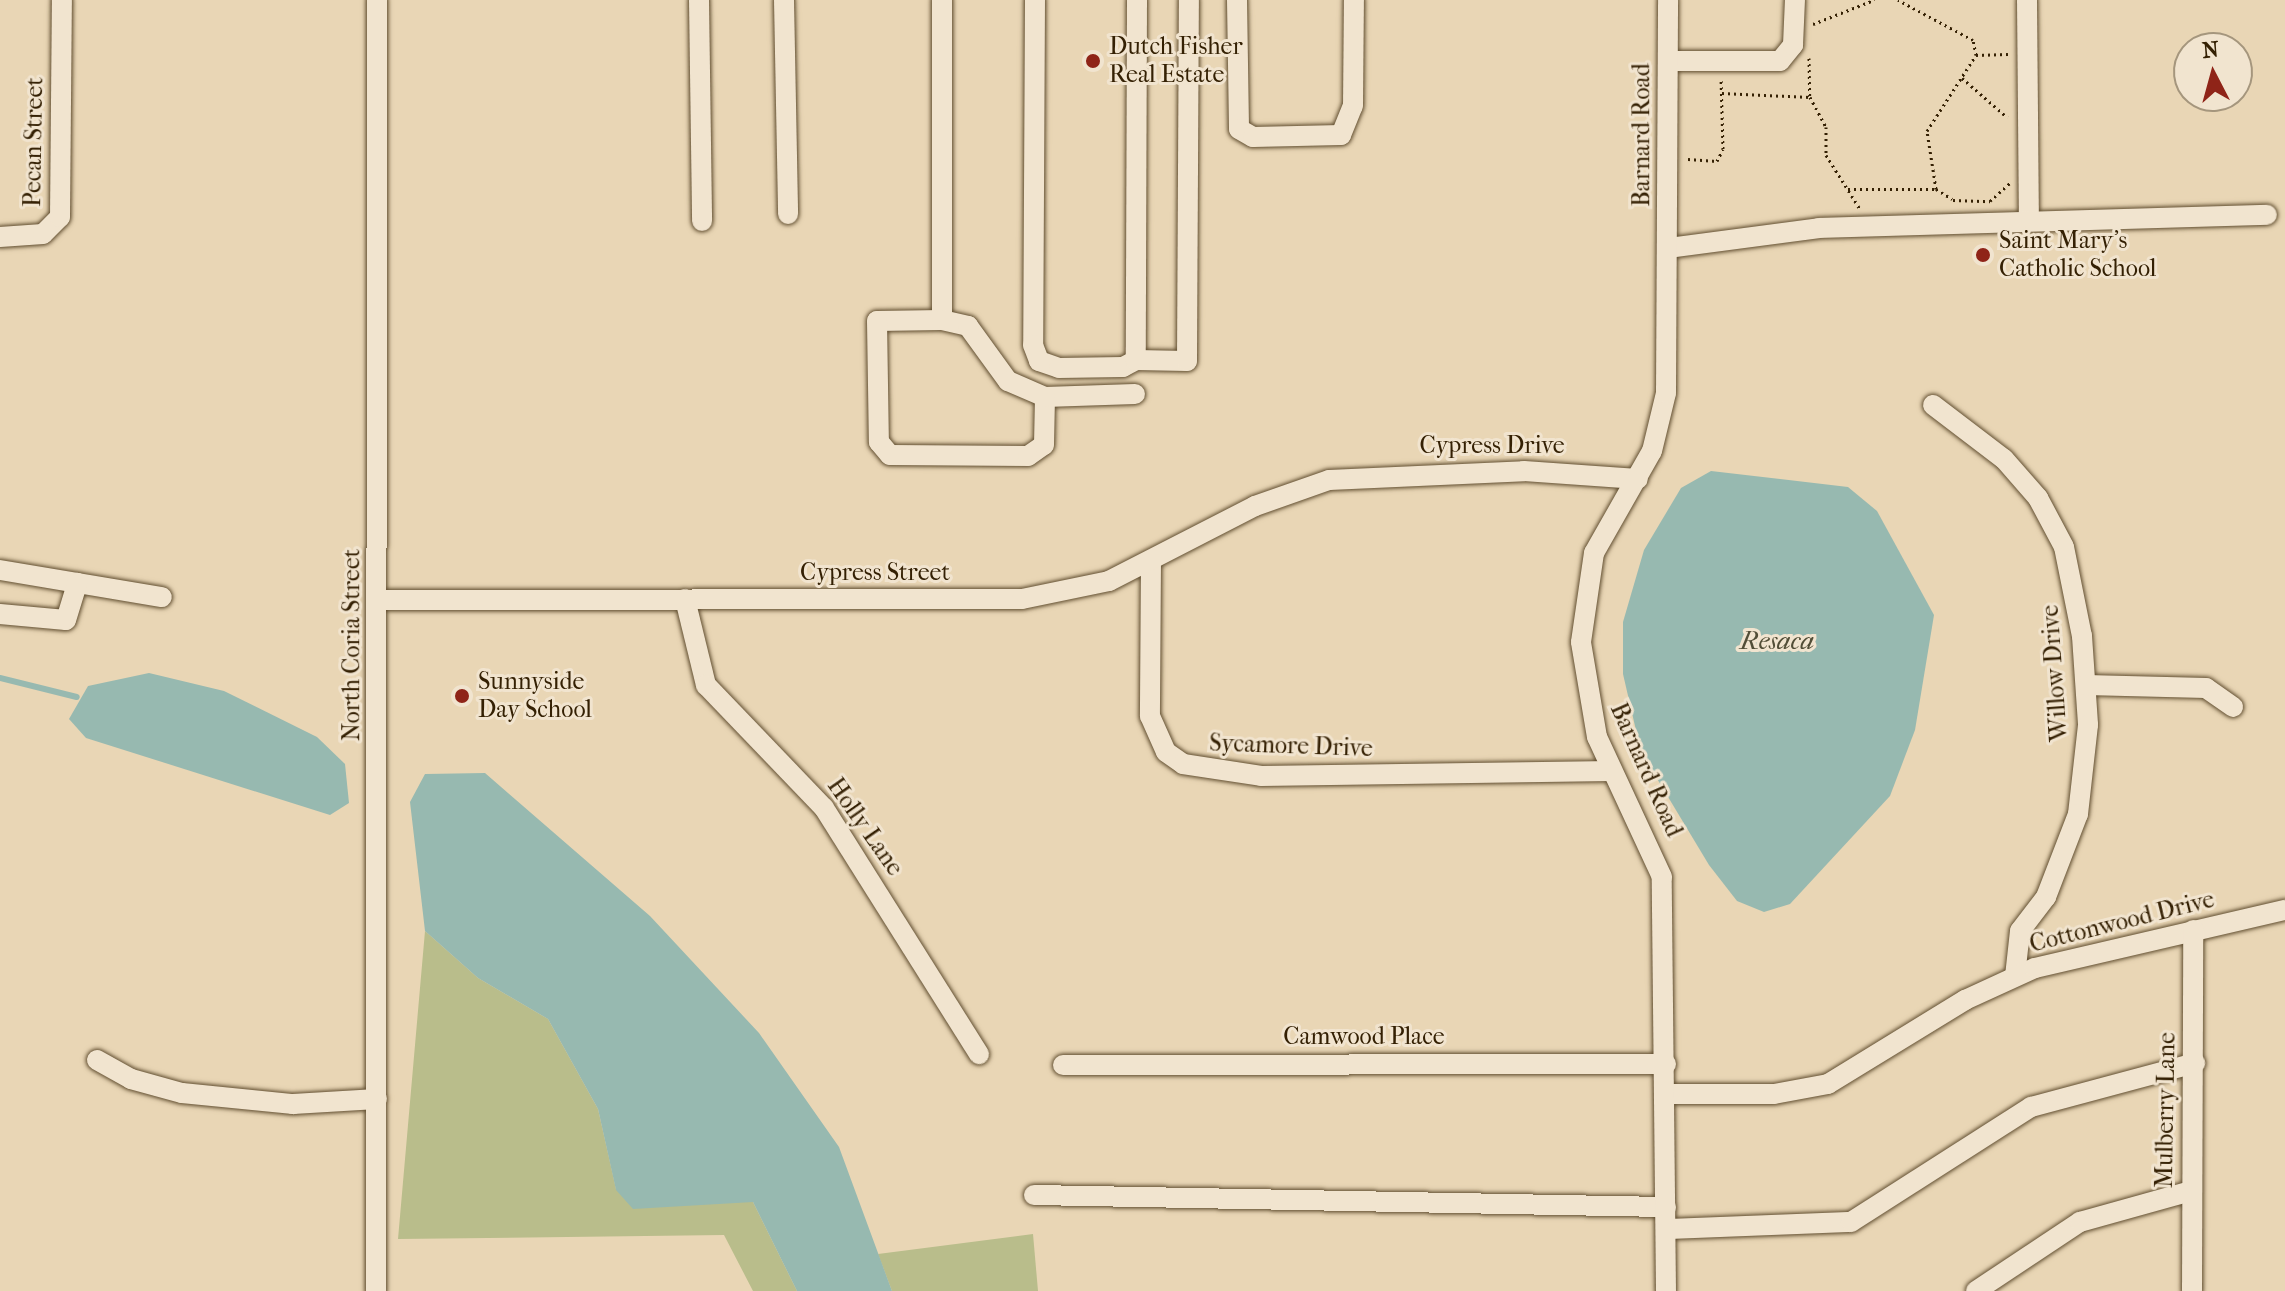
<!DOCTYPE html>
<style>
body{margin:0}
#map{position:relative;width:2285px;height:1291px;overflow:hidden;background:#e9d6b5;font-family:"IM FELL French Canon",serif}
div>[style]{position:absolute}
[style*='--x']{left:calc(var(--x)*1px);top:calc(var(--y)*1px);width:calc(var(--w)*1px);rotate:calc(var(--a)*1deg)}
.green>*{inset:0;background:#b9bd8b}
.water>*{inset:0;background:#97b9b0}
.stream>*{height:6px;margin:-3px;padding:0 3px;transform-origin:3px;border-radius:3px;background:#97b9b0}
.path>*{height:3px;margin-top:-1.5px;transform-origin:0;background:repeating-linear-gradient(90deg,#342003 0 2px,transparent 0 6px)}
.roads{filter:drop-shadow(0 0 2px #614e30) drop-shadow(0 0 2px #614e30)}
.minor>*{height:20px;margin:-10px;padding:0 10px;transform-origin:10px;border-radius:10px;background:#f1e4cf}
.dots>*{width:22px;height:22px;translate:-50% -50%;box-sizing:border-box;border:4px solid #f1e4cf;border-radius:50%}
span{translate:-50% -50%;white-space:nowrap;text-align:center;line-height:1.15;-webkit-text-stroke:6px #f1e4cf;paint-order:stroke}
.poi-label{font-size:24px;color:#342003}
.left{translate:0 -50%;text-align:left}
.street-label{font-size:24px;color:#342003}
.water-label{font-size:26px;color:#524e37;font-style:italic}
.north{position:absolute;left:2173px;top:32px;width:80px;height:80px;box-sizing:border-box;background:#f1e4cf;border:2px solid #a5967d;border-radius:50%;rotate:354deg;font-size:22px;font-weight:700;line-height:32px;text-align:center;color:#342003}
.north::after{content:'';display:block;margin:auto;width:28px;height:36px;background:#8f2418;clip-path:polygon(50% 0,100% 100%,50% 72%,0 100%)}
</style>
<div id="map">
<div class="green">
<i style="clip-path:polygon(425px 931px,478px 978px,548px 1019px,598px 1109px,616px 1189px,753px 1202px,797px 1291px,753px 1291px,724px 1235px,398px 1239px)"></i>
<i style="clip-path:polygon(1033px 1234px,1038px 1291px,892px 1291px,878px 1254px)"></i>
</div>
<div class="water">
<i style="clip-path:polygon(1711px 471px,1848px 487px,1877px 511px,1934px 615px,1915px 730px,1890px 796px,1790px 904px,1764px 912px,1737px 901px,1709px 865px,1641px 752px,1623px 674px,1623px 622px,1644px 550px,1681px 488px)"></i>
<i style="clip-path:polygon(149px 673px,224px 691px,317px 737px,345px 764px,349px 803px,330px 815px,86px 738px,69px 719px,88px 686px)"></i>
<i style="clip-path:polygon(485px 773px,650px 916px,759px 1033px,839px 1147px,892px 1291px,797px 1291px,753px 1202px,633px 1209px,616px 1190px,598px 1109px,548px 1019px,478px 978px,425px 931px,410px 802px,425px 774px)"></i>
</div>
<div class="stream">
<i style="--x:0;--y:678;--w:79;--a:13.9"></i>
</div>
<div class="path">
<i style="--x:1813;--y:24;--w:66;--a:-21.5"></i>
<i style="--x:1976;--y:55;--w:32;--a:-2"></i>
<i style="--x:1809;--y:58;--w:39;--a:89"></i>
<i style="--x:1810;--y:97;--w:34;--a:62"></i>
<i style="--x:1826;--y:127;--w:28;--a:90"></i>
<i style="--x:1826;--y:155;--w:64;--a:57.8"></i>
<i style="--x:1962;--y:78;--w:60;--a:40.9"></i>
<i style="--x:1722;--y:93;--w:88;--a:2.6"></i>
<i style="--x:1688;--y:159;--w:29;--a:4"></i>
<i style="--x:1717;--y:161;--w:13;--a:-63"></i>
<i style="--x:1723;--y:149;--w:70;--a:-91.6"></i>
<i style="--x:1848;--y:189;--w:88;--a:0"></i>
<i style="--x:1936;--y:189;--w:59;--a:-98.8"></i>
<i style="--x:1927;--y:131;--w:90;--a:-57.2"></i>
<i style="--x:1976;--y:55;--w:15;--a:-101"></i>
<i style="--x:1973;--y:40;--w:85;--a:-151.9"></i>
<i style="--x:1936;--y:189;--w:19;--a:32"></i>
<i style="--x:1953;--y:200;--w:37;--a:2"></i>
<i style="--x:1990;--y:201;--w:27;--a:-42"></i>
</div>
<div class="roads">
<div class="minor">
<i style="--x:699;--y:0;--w:221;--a:89.2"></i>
<i style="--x:784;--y:0;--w:214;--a:88.9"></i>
<i style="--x:942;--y:0;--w:320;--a:90"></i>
<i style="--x:942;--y:320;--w:65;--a:179.1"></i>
<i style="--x:877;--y:321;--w:121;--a:89.1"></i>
<i style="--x:879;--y:442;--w:17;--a:50"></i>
<i style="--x:890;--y:455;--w:138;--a:0.4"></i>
<i style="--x:1028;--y:456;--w:19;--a:-35"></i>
<i style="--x:1044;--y:445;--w:48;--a:-88.8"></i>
<i style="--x:1045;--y:397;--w:90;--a:-1.9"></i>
<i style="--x:1035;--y:0;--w:345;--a:90.3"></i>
<i style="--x:1033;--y:345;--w:17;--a:69"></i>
<i style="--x:1039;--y:361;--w:21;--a:19"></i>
<i style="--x:1059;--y:368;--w:64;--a:-0.9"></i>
<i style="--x:1123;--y:367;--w:15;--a:-28"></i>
<i style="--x:1137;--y:0;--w:360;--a:90.2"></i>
<i style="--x:1136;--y:360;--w:51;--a:1.1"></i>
<i style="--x:1187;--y:361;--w:361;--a:-89.7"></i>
<i style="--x:1237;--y:0;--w:129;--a:89.1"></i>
<i style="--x:1239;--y:129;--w:16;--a:30"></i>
<i style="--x:1253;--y:137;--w:88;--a:-1.3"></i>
<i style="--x:1341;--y:135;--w:31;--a:-68"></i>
<i style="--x:1353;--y:106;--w:106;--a:-89.5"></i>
<i style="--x:2027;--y:0;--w:221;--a:89.5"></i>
<i style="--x:1668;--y:61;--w:112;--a:0"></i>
<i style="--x:1780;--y:61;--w:21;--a:-51"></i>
<i style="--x:1793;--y:45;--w:45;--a:-87.5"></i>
<i style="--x:0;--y:237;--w:43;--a:-4"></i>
<i style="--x:43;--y:234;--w:24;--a:-45"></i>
<i style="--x:60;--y:217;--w:217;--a:-89.5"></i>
<i style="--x:1668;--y:248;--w:152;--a:-7.5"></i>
<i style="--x:1819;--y:228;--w:448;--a:-1.7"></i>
<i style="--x:942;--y:320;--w:27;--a:13"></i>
<i style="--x:968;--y:326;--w:68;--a:54"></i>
<i style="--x:1008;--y:381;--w:40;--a:23.4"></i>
<i style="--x:1933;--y:405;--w:89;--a:37.3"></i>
<i style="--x:2004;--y:459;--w:52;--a:48.9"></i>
<i style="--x:2038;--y:498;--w:55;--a:62"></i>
<i style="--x:2064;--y:547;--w:91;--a:78.6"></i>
<i style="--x:2082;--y:636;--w:89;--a:86.1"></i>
<i style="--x:2088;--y:725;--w:90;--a:96.4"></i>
<i style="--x:2078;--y:814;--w:89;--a:111.1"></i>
<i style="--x:2046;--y:897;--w:43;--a:127.4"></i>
<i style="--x:2020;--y:931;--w:45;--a:96.3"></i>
<i style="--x:1151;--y:561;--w:155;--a:90.4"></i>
<i style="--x:1150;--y:716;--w:39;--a:66"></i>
<i style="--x:1166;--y:752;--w:21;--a:35"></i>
<i style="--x:1183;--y:764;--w:79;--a:8.7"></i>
<i style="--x:1261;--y:776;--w:351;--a:-0.8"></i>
<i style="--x:0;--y:570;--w:164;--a:9.5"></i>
<i style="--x:685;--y:599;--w:89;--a:76.3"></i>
<i style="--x:706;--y:685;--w:170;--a:46.2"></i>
<i style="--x:824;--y:808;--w:291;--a:57.8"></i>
<i style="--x:378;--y:600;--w:644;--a:-0.09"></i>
<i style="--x:1022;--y:599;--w:89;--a:-11.7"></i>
<i style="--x:1109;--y:581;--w:164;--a:-27.2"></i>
<i style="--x:1255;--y:506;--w:78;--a:-19.4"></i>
<i style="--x:1329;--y:480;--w:195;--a:-2.6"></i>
<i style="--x:1524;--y:471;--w:114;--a:4"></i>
<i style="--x:0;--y:614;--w:66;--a:5.2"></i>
<i style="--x:66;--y:620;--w:39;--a:-73"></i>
<i style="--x:2086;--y:685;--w:120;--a:1.4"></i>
<i style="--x:2206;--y:688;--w:33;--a:35"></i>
<i style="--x:97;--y:1060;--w:39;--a:29"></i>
<i style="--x:131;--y:1079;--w:53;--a:15.4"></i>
<i style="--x:182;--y:1093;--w:112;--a:5.7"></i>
<i style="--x:293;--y:1104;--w:84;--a:-3.4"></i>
<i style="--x:1063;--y:1065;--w:603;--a:-0.1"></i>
<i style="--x:1666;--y:1094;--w:108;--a:0"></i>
<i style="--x:1774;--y:1094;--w:55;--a:-10.5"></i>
<i style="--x:1828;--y:1084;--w:161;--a:-31.5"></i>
<i style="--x:1965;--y:1000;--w:77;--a:-24.6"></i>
<i style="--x:2035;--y:968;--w:257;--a:-13.1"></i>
<i style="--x:1034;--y:1195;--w:632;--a:1.09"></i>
<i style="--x:1666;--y:1229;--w:185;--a:-2.2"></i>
<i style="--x:1851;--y:1222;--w:214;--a:-32.6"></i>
<i style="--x:2031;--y:1107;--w:170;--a:-15"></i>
<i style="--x:376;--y:1291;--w:1291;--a:-89.96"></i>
<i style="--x:1666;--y:1291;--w:414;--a:-90.6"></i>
<i style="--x:1662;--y:877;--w:154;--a:-114.9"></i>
<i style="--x:1597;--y:737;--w:96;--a:-99.6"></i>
<i style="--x:1581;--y:642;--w:90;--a:-81.7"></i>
<i style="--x:1594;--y:553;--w:117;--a:-60.4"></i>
<i style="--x:1652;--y:451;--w:60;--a:-76.4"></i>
<i style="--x:1666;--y:393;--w:393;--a:-89.7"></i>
<i style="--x:1976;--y:1291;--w:125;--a:-33.6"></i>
<i style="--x:2080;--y:1222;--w:115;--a:-15.6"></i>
<i style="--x:2192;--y:1291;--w:361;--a:-89.8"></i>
</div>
</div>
<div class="dots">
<i style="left:1093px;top:61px;background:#8f2418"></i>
<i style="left:1983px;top:255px;background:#8f2418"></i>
<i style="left:462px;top:696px;background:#8f2418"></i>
</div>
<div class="poi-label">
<span class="left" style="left:1109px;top:61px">Dutch Fisher<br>Real Estate</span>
<span class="left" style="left:1999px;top:255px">Saint Mary's<br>Catholic School</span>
<span class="left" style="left:478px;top:696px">Sunnyside<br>Day School</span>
</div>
<div class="street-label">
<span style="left:1642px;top:135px;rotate:-90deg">Barnard Road</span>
<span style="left:34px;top:142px;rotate:-89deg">Pecan Street</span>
<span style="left:1492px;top:446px">Cypress Drive</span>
<span style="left:875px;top:573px">Cypress Street</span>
<span style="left:352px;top:645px;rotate:-90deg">North Coria Street</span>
<span style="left:2055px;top:673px;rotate:-94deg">Willow Drive</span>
<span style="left:1291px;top:746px;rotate:2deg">Sycamore Drive</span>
<span style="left:1646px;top:770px;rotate:66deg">Barnard Road</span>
<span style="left:865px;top:827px;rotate:55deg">Holly Lane</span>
<span style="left:2122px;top:922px;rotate:-14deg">Cottonwood Drive</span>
<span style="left:1364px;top:1037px">Camwood Place</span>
<span style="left:2166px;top:1110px;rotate:-89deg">Mulberry Lane</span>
</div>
<div class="water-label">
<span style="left:1777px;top:641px">Resaca</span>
</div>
<div class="north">N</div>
</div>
